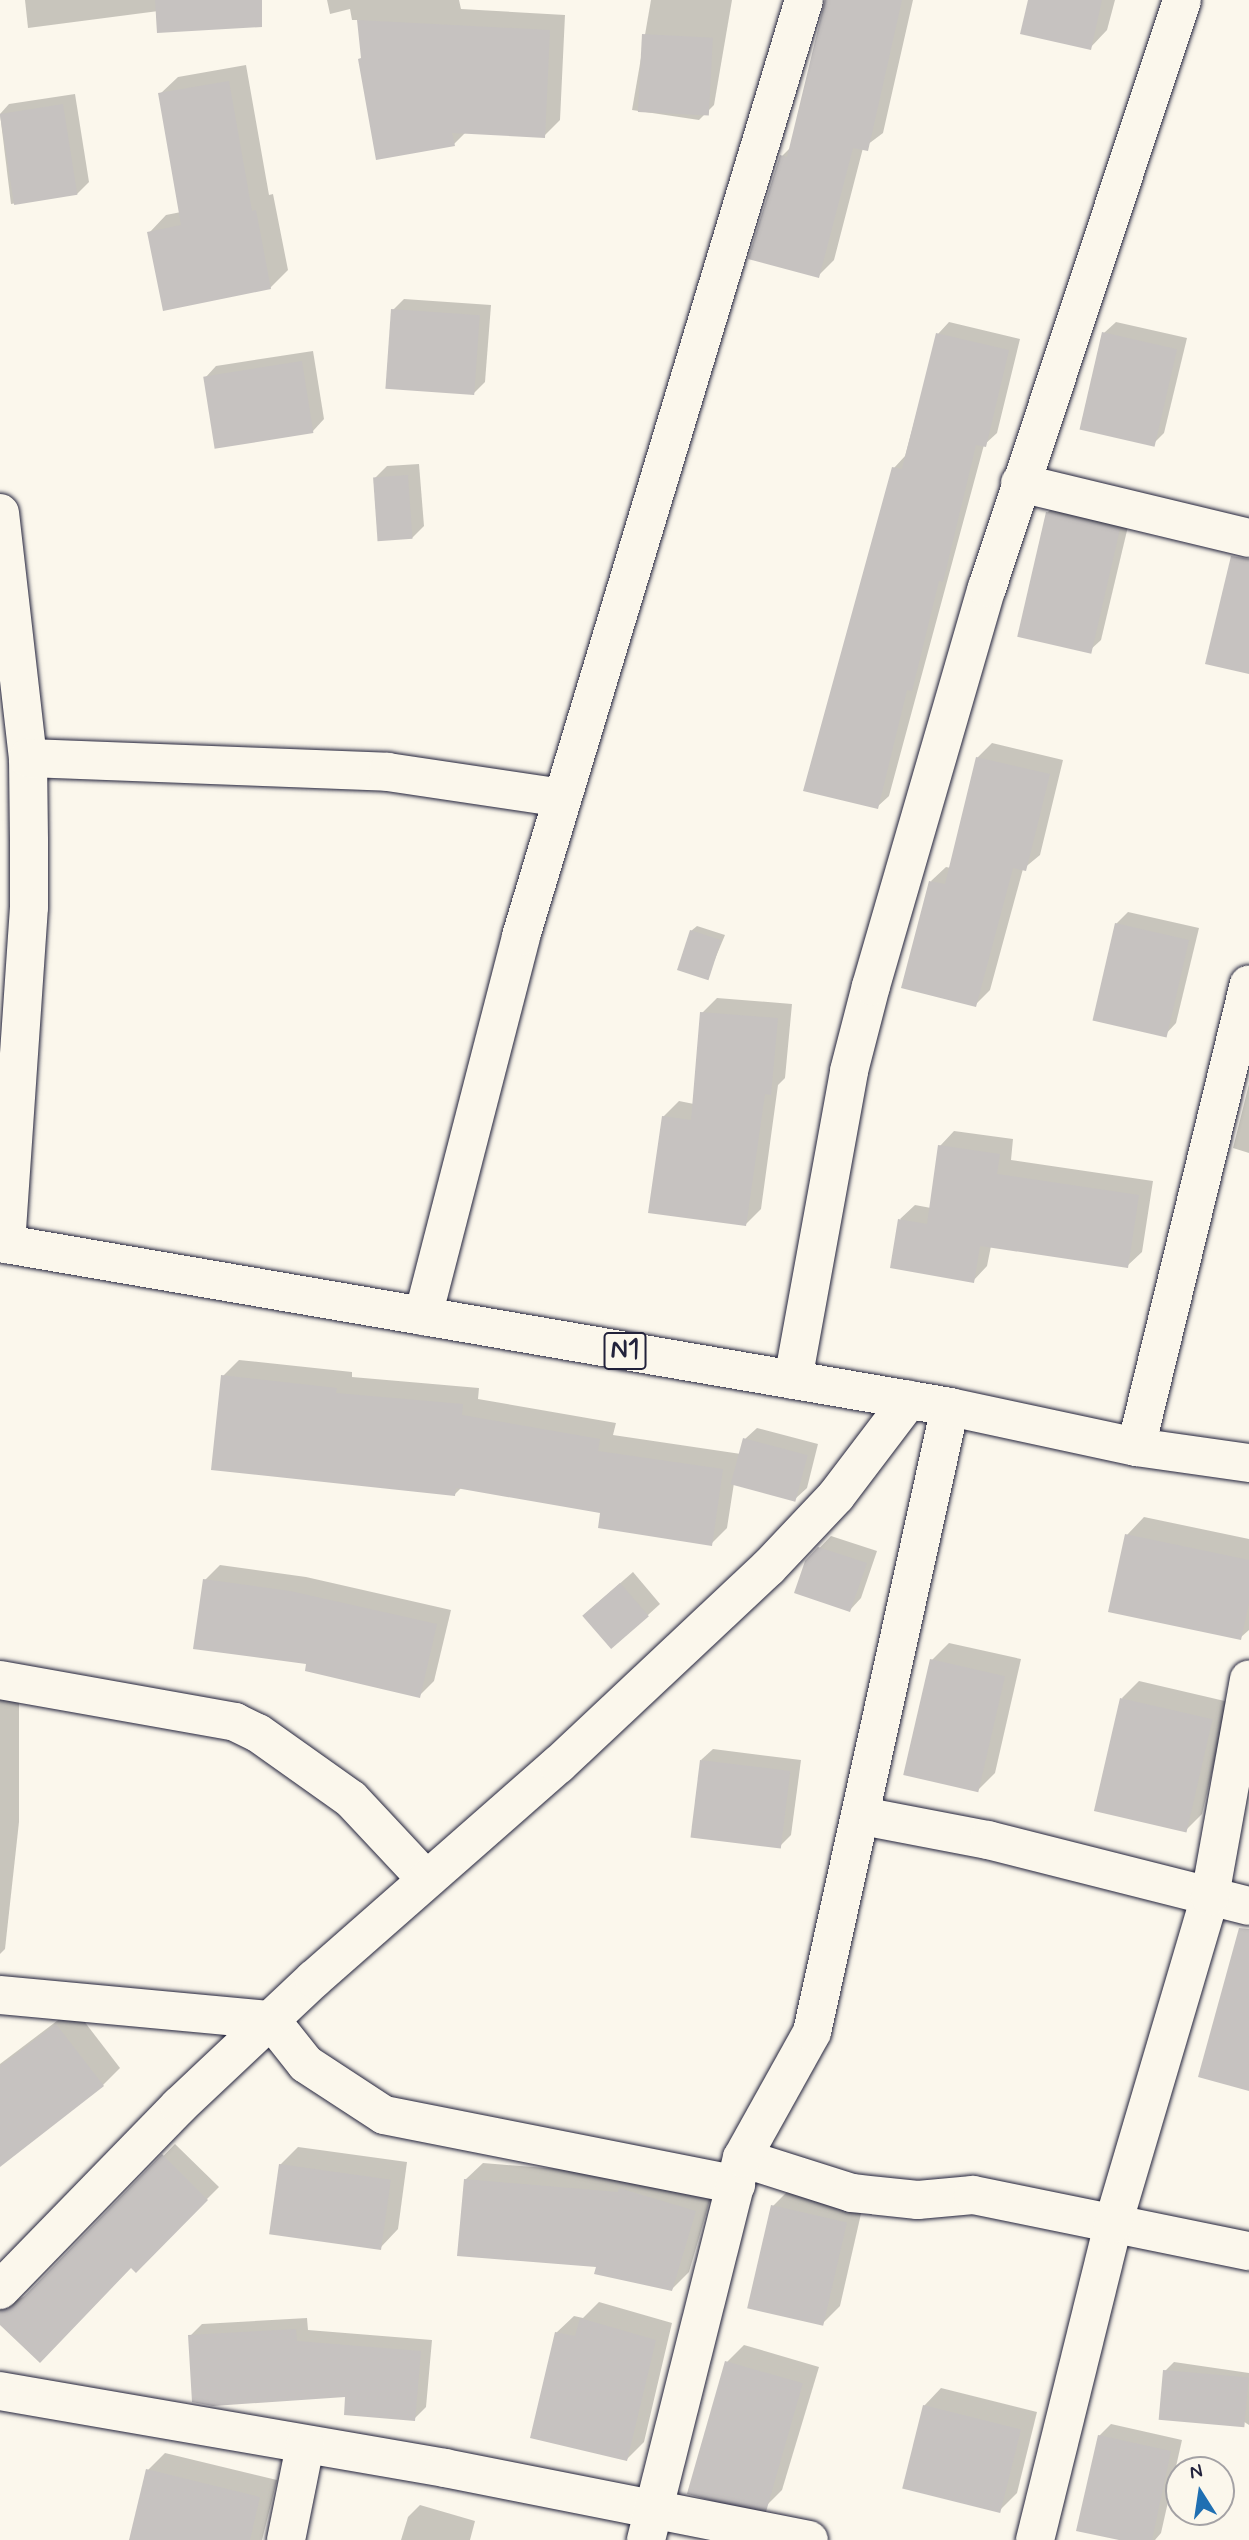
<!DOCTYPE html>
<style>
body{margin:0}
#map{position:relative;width:1249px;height:2540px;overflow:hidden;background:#fbf7ec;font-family:Mynerve,sans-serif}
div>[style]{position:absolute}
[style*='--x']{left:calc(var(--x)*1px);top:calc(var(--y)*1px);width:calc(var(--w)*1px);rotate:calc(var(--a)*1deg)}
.shadow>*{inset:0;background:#0003}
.building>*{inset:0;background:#c6c2c0;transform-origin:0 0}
.roads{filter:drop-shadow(0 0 2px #22223b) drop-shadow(0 0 2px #22223b)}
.minor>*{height:38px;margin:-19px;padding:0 19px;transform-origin:19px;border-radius:19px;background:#fbf7ec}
.major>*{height:38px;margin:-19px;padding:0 19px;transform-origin:19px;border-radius:19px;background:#fbf7ec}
span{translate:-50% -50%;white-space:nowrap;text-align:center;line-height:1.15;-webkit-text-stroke:7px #fbf7ec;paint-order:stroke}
.shield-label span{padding:2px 5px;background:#fbf7ec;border:2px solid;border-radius:5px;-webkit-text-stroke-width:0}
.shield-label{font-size:26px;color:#22223b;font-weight:700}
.north{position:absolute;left:1165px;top:2456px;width:70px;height:70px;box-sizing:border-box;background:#fbf7ec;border:2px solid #a4a2a5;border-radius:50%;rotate:348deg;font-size:19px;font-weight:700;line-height:28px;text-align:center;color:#22223b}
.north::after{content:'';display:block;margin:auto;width:24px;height:32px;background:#1f6fb2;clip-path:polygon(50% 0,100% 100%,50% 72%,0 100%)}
</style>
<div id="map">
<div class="shadow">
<i style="clip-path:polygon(25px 0,243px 0,28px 28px)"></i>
<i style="clip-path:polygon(327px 0,459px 0,461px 9px,565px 15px,560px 120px,544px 136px,466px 132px,454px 144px,363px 56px,359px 20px,352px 20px,350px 9px,330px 14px)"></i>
<i style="clip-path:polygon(651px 0,732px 0,714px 105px,699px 120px,632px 110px)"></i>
<i style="clip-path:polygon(833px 0,913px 0,883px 133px,863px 148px,834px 260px,818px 276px,782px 156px,792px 146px)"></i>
<i style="clip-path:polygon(1030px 0,1115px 0,1107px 30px,1090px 48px)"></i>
<i style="clip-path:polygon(246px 65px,269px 195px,273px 194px,288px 270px,270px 288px,149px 233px,166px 215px,181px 212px,160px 94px,178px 77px)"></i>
<i style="clip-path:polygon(75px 94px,89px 182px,77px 194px,11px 204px,0 114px,9px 104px)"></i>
<i style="clip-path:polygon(404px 299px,491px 305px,485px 382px,473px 394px,393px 310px)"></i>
<i style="clip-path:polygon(949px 322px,1020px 339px,997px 433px,984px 445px,889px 796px,877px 807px,894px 468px,905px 456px,938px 334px)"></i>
<i style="clip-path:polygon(1116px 322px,1187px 338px,1164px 433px,1152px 445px,1104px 333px)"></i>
<i style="clip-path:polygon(313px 351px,324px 419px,313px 431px,205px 378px,216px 366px)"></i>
<i style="clip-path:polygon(419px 464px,424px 526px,412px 538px,375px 478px,387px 466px)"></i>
<i style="clip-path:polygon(1059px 501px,1130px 518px,1101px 640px,1089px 651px,1047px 513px)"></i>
<i style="clip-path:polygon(992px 743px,1063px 760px,1040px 855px,1023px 869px,990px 990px,975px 1005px,931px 881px,946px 867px,951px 868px,977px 758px)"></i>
<i style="clip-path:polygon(1128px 912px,1199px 928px,1176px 1023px,1165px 1035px,1116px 924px)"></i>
<i style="clip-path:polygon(697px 926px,725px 935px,707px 978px,691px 931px)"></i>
<i style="clip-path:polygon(717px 998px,792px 1004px,785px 1078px,778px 1085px,761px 1209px,745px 1225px,663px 1117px,679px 1101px,694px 1104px,702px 1013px)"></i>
<i style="clip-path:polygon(1249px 1084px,1249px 1153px,1233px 1148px)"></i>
<i style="clip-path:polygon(954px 1131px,1013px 1139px,1011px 1160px,1153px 1181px,1142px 1252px,1127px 1266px,991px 1246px,987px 1266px,973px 1281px,900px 1219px,915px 1205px,931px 1208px,940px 1146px)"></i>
<i style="clip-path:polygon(239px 1360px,352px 1372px,352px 1377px,479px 1388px,478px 1399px,616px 1423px,613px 1435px,741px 1454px,745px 1439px,757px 1428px,818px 1444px,807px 1488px,795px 1499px,734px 1483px,727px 1528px,711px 1544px,602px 1512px,461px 1488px,455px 1494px,223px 1376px)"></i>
<i style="clip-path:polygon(1144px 1517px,1249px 1539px,1249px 1630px,1240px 1638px,1127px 1535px)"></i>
<i style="clip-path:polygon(831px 1536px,877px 1551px,861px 1598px,850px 1610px,806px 1562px)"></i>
<i style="clip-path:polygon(220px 1565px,306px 1577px,451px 1610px,434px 1681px,419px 1696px,308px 1663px,205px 1580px)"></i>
<i style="clip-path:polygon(633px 1572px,660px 1604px,648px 1615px,584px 1615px)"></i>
<i style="clip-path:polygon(949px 1643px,1021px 1659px,995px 1773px,978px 1790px,932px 1660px)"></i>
<i style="clip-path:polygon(0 1674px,19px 1686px,19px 1822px,5px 1949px,0 1954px)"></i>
<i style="clip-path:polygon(1139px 1681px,1229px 1702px,1202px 1814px,1185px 1831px,1122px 1698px)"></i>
<i style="clip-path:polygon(713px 1749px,801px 1760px,791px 1835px,779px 1847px,701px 1760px)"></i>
<i style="clip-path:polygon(74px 2008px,120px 2068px,103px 2085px,0 2145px,0 2064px)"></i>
<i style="clip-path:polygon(175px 2144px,219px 2187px,136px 2270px,132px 2266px,0 2322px,0 2309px,29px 2294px)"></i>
<i style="clip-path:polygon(298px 2147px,407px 2162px,398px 2229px,381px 2247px,280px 2165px)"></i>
<i style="clip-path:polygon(483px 2163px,634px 2175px,712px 2193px,689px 2272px,672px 2289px,598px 2266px,465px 2180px)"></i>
<i style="clip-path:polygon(790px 2189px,863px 2205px,840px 2306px,823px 2323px,773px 2206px)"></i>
<i style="clip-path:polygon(599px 2302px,672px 2323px,644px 2442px,627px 2459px,556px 2333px,574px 2316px,583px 2318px)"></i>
<i style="clip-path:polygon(307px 2318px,308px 2330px,432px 2340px,426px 2407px,414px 2419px,190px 2336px,202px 2324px)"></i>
<i style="clip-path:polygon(744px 2345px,819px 2367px,782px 2490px,765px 2507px,727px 2362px)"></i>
<i style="clip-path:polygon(1174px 2362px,1249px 2373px,1249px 2425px,1165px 2371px)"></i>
<i style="clip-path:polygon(941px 2388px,1037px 2412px,1017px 2493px,1000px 2510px,924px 2406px)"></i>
<i style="clip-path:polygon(1111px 2424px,1182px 2440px,1161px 2533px,1155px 2540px,1127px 2540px,1099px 2436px)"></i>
<i style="clip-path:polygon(165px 2453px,277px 2480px,262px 2540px,131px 2540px,148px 2470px)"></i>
<i style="clip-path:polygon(420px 2505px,475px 2521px,470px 2540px,401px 2540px,408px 2517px)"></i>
</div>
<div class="building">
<i style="clip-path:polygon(155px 0,262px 0,262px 27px,157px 33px)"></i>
<i style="clip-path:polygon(825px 0,902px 0,868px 151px,853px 148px,819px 278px,748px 259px,780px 155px,787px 157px)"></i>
<i style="clip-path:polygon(1028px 0,1102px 0,1091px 50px,1020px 34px)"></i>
<i style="clip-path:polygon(357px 20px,550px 30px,545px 138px,452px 133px,455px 146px,376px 160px,358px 59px,361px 58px)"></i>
<i style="left:642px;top:34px;width:71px;height:78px;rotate:3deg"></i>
<i style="clip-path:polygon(229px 81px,252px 211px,256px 210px,271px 289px,163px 311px,147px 232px,181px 225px,158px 93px)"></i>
<i style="left:63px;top:104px;width:92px;height:64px;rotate:81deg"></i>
<i style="left:391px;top:309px;width:89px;height:80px;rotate:4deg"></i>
<i style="left:1102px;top:332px;width:77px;height:100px;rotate:13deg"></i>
<i style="clip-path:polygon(936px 333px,1009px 350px,986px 447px,976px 445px,943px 582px,939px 581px,912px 691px,907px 690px,878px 809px,803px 791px,892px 467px,902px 469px)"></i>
<i style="left:302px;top:361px;width:73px;height:100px;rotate:81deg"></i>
<i style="left:408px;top:475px;width:64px;height:35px;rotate:86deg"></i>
<i style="left:1046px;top:512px;width:76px;height:128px;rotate:13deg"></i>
<i style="clip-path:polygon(1231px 556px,1249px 559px,1249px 674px,1205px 664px)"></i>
<i style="clip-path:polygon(976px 757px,1050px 774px,1026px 871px,1013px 868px,976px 1007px,901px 988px,929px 881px,945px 884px)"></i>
<i style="left:1115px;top:923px;width:76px;height:100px;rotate:13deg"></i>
<i style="left:690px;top:930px;width:33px;height:42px;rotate:18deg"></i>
<i style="clip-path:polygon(700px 1012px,778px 1018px,771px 1095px,765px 1094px,746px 1226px,648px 1213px,662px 1116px,691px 1120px)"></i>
<i style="clip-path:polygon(938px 1145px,1000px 1154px,997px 1174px,1139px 1195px,1128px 1268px,980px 1246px,974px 1283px,890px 1268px,898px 1219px,927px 1224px)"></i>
<i style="clip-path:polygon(221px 1375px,337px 1388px,336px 1393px,463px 1404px,462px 1415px,600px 1439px,598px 1451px,723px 1469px,712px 1546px,598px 1528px,600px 1513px,456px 1488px,455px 1496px,211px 1470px)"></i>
<i style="left:743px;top:1438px;width:67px;height:48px;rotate:15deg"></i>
<i style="clip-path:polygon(1125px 1534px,1249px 1560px,1249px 1603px,1241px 1640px,1108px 1612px)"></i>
<i style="clip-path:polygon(818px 1547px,867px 1563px,850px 1612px,794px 1593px,805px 1561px)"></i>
<i style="clip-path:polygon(203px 1579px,290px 1591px,437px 1624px,420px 1698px,305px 1671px,306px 1664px,193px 1649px)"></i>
<i style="left:620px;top:1583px;width:44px;height:50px;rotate:49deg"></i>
<i style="left:930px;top:1659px;width:77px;height:119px;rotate:13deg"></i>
<i style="left:1120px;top:1698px;width:95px;height:116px;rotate:13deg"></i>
<i style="left:700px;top:1760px;width:91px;height:78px;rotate:7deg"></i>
<i style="clip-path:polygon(1239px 1928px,1249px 1929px,1249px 2091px,1198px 2077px)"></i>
<i style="clip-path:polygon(56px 2024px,104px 2086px,0 2167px,0 2066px)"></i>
<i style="clip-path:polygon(162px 2154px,208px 2200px,136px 2273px,131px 2268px,40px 2363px,0 2325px,0 2311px,16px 2305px)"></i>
<i style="left:279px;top:2164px;width:113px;height:71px;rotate:8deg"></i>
<i style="clip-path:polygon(464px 2179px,618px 2192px,619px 2188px,696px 2211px,672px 2291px,594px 2274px,596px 2267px,457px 2256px)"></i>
<i style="left:771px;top:2205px;width:78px;height:106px;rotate:13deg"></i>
<i style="clip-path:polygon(580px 2318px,656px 2340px,627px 2461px,530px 2438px,555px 2332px,575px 2336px)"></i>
<i style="clip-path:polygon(296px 2329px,297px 2341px,421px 2351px,415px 2421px,344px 2415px,345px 2397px,213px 2406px,192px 2402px,188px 2335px)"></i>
<i style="left:725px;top:2361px;width:81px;height:138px;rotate:16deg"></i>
<i style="left:1163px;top:2370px;width:86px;height:50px;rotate:5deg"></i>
<i style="left:923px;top:2405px;width:101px;height:86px;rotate:14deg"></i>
<i style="clip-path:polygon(1098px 2435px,1171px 2451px,1152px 2540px,1119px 2540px,1076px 2531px)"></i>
<i style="clip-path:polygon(146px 2469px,260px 2497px,250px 2540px,129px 2540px)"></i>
</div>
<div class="roads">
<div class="minor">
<i style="--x:1020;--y:483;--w:236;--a:13.5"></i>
<i style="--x:0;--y:513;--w:247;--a:83.5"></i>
<i style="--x:28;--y:758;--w:83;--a:89.3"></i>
<i style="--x:29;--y:841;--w:66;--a:90"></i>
<i style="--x:29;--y:907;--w:338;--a:93.9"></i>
<i style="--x:28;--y:758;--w:360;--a:2.2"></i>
<i style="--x:388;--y:772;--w:176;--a:8.5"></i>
<i style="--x:423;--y:1316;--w:392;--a:-75.5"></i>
<i style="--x:521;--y:936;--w:978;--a:-73.18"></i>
<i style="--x:793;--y:1380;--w:314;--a:-79.7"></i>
<i style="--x:849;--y:1071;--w:88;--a:-75.5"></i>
<i style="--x:871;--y:986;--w:415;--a:-73.8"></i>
<i style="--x:987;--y:588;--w:619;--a:-71.65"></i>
<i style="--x:1136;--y:1447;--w:476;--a:-76.3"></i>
<i style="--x:0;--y:1680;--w:239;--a:10.1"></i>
<i style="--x:235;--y:1722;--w:25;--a:26"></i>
<i style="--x:258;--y:1733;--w:114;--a:35.4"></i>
<i style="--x:351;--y:1799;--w:108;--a:46.9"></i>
<i style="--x:862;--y:1816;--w:128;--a:10.8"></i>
<i style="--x:988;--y:1840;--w:269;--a:14.2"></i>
<i style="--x:0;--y:1995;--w:272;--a:5.3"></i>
<i style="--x:271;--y:2020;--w:56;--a:51.5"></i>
<i style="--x:306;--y:2064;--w:93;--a:33.2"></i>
<i style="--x:384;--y:2115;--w:359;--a:11.2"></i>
<i style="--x:742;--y:2158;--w:115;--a:17.7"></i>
<i style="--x:852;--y:2193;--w:66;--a:6.1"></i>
<i style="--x:918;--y:2200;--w:55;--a:-5.2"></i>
<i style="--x:973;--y:2195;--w:282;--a:11.5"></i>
<i style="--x:0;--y:2290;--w:257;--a:-45.8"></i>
<i style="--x:179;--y:2106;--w:185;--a:-43.3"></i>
<i style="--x:314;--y:1979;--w:325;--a:-41.3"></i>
<i style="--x:558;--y:1765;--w:288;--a:-43.2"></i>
<i style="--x:768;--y:1568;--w:99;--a:-46.6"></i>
<i style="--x:836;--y:1496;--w:121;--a:-52.8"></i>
<i style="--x:0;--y:2391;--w:452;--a:9.8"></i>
<i style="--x:445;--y:2468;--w:371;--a:11.2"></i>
<i style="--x:286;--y:2540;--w:96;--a:-78.6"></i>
<i style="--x:646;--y:2540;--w:394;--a:-75.9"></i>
<i style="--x:742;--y:2158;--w:144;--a:-60.9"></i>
<i style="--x:812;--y:2032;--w:640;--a:-77.55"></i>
<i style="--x:1035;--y:2540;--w:325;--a:-76.1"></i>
<i style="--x:1113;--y:2224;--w:342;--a:-73.5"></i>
<i style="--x:1210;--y:1896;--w:220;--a:-79.8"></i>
</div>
<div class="major">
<i style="--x:0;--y:1243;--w:964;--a:9.79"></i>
<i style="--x:950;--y:1407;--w:190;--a:12.1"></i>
<i style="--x:1136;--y:1447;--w:114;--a:8.1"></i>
</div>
</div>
<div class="shield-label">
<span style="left:625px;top:1351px">N1</span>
</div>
<div class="north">N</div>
</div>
